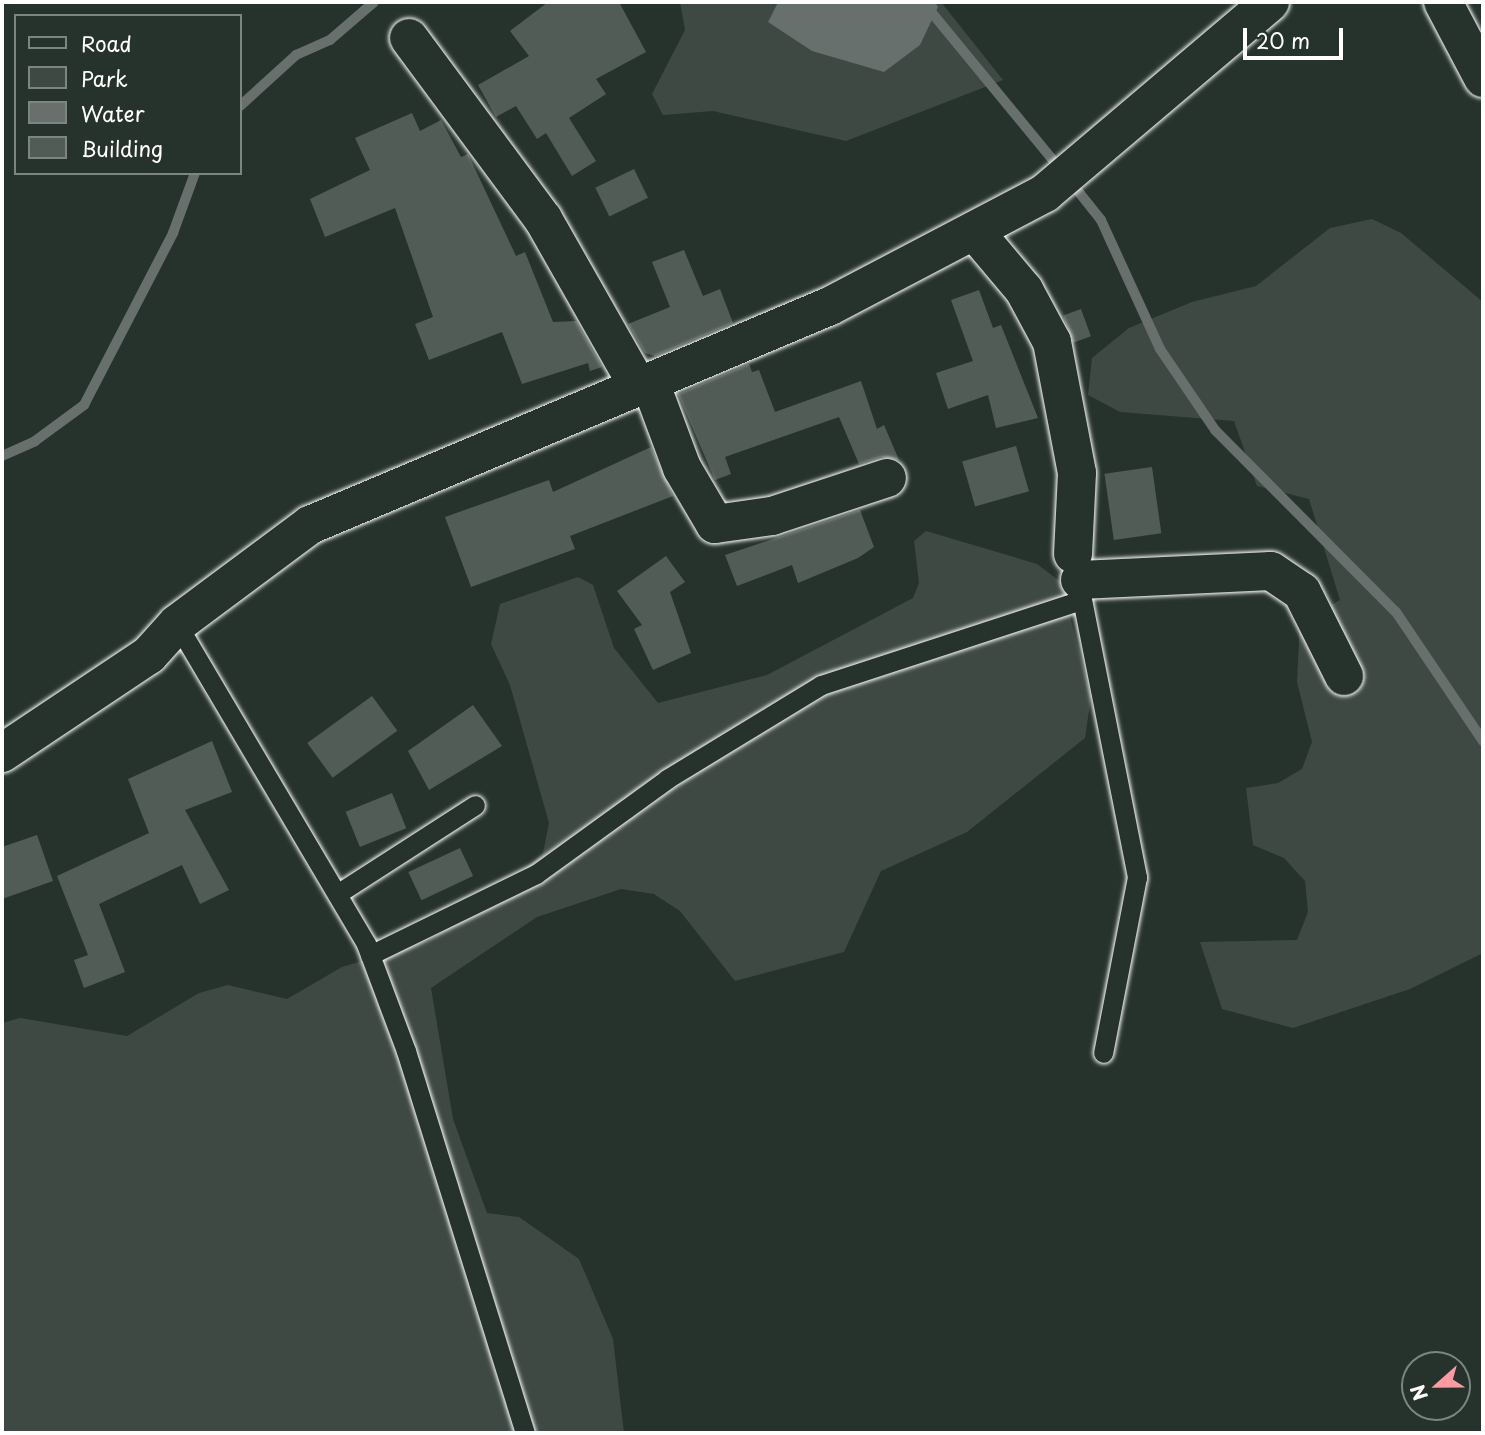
<!DOCTYPE html>
<style>
body{margin:0}
#map{position:relative;width:1485px;height:1435px;overflow:hidden;background:#26332d;font-family:"Playpen Sans",sans-serif}
div>[style]{position:absolute}
[style*='--x']{left:calc(var(--x)*1px);top:calc(var(--y)*1px);width:calc(var(--w)*1px);rotate:calc(var(--a)*1deg)}
.green>*{inset:0;background:#3e4944}
.water>*{inset:0;background:#67706c}
.stream>*{height:10px;margin:-5px;padding:0 5px;transform-origin:5px;border-radius:5px;background:#67706c}
.building>*{inset:0;background:#515c57;transform-origin:0 0}
.roads{filter:drop-shadow(0 0 2px #fff) drop-shadow(0 0 2px #fff)}
.service>*{height:19px;margin:-9.5px;padding:0 9.5px;transform-origin:9.5px;border-radius:9.5px;background:#26332d}
.minor>*{height:38px;margin:-19px;padding:0 19px;transform-origin:19px;border-radius:19px;background:#26332d}
.tertiary>*{height:38px;margin:-19px;padding:0 19px;transform-origin:19px;border-radius:19px;background:#26332d}
span{translate:-50% -50%;white-space:nowrap;text-align:center;line-height:1.15;-webkit-text-stroke:5px #26332d;paint-order:stroke}
.frame{position:absolute;inset:0;border:4px solid #fff;pointer-events:none}
.legend{position:absolute;left:14px;top:14px;width:228px;height:161px;box-sizing:border-box;background:#26332d;border:2px solid #7d8581;margin:0;padding:9px 12px;list-style:none;font-size:21px;color:#fff}
.legend li{display:flex;align-items:center;gap:14px;height:35px}
.legend b{width:35px;border:2px solid #7d8581}
.north{position:absolute;left:1401px;top:1351px;width:70px;height:70px;box-sizing:border-box;background:#26332d;border:2px solid #7d8581;border-radius:50%;rotate:249deg;font-size:19px;font-weight:700;line-height:28px;text-align:center;color:#fff}
.north::after{content:'';display:block;margin:auto;width:24px;height:32px;background:#ff9aa2;clip-path:polygon(50% 0,100% 100%,50% 72%,0 100%)}
.scale{position:absolute;left:1243px;top:28px;width:100px;height:32px;box-sizing:border-box;border:4px solid #fff;border-top:0;padding-left:9px;font-size:21px;line-height:24px;white-space:nowrap;color:#fff;-webkit-text-stroke:5px #26332d;paint-order:stroke}
</style>
<div id="map">
<div class="green">
<i style="clip-path:polygon(680px 2px,778px 2px,768px 22px,941px 2px,1003px 80px,846px 141px,713px 111px,663px 115px,652px 94px,685px 30px)"></i>
<i style="clip-path:polygon(1372px 219px,1401px 233px,1483px 302px,1483px 953px,1410px 989px,1293px 1028px,1222px 1009px,1200px 942px,1297px 940px,1308px 912px,1305px 881px,1284px 858px,1253px 845px,1246px 788px,1278px 783px,1302px 769px,1312px 742px,1297px 682px,1300px 622px,1340px 600px,1309px 499px,1257px 486px,1234px 421px,1120px 412px,1088px 395px,1092px 358px,1129px 328px,1192px 302px,1256px 286px,1330px 228px)"></i>
<i style="clip-path:polygon(926px 531px,1037px 564px,1061px 582px,1091px 697px,1085px 738px,967px 832px,881px 871px,844px 952px,735px 981px,680px 911px,654px 894px,621px 889px,537px 917px,431px 988px,453px 1119px,487px 1213px,519px 1217px,579px 1259px,613px 1339px,624px 1433px,2px 1433px,2px 1023px,20px 1018px,127px 1036px,199px 993px,228px 985px,287px 999px,342px 967px,428px 941px,479px 909px,543px 853px,549px 823px,510px 685px,491px 644px,500px 604px,578px 577px,593px 585px,614px 648px,658px 703px,767px 675px,913px 598px,919px 583px,914px 541px)"></i>
</div>
<div class="water">
<i style="clip-path:polygon(778px 2px,935px 2px,938px 7px,920px 45px,884px 72px,812px 51px,768px 22px)"></i>
</div>
<div class="stream">
<i style="--x:923;--y:2;--w:216;--a:50.6"></i>
<i style="--x:240;--y:106;--w:76;--a:-42.3"></i>
<i style="--x:296;--y:55;--w:37;--a:-24"></i>
<i style="--x:330;--y:40;--w:58;--a:-40.8"></i>
<i style="--x:1070;--y:181;--w:50;--a:51.5"></i>
<i style="--x:1101;--y:220;--w:142;--a:65.4"></i>
<i style="--x:1160;--y:349;--w:98;--a:55.8"></i>
<i style="--x:1215;--y:430;--w:257;--a:45.2"></i>
<i style="--x:1396;--y:612;--w:156;--a:56"></i>
<i style="--x:2;--y:456;--w:36;--a:-24"></i>
<i style="--x:35;--y:441;--w:61;--a:-36.3"></i>
<i style="--x:84;--y:405;--w:194;--a:-62.6"></i>
<i style="--x:173;--y:233;--w:64;--a:-69.9"></i>
</div>
<div class="building">
<i style="clip-path:polygon(548px 2px,619px 2px,646px 52px,596px 79px,606px 94px,569px 118px,596px 161px,572px 176px,546px 133px,537px 139px,516px 106px,496px 117px,478px 85px,529px 56px,510px 31px)"></i>
<i style="clip-path:polygon(412px 113px,420px 131px,441px 120px,461px 157px,468px 154px,516px 256px,525px 252px,553px 322px,576px 321px,602px 367px,590px 371px,588px 363px,522px 384px,502px 332px,429px 360px,415px 324px,433px 317px,395px 208px,325px 237px,310px 199px,370px 170px,355px 138px)"></i>
<i style="left:634px;top:169px;width:32px;height:43px;rotate:64deg"></i>
<i style="clip-path:polygon(684px 250px,703px 296px,720px 289px,733px 323px,655px 356px,645px 353px,628px 324px,670px 307px,652px 262px)"></i>
<i style="clip-path:polygon(979px 290px,993px 328px,1001px 325px,1038px 418px,996px 428px,988px 395px,948px 409px,936px 373px,973px 361px,951px 300px)"></i>
<i style="left:1081px;top:309px;width:29px;height:19px;rotate:70deg"></i>
<i style="clip-path:polygon(749px 364px,752px 372px,759px 370px,775px 412px,861px 381px,877px 429px,884px 425px,899px 460px,881px 457px,859px 464px,839px 417px,725px 457px,731px 474px,715px 480px,678px 394px)"></i>
<i style="left:1016px;top:446px;width:47px;height:56px;rotate:74deg"></i>
<i style="clip-path:polygon(651px 447px,673px 496px,570px 536px,575px 549px,471px 587px,445px 517px,549px 480px,553px 492px)"></i>
<i style="left:1152px;top:467px;width:67px;height:48px;rotate:82deg"></i>
<i style="clip-path:polygon(860px 510px,874px 547px,858px 558px,798px 583px,792px 565px,737px 586px,725px 555px)"></i>
<i style="clip-path:polygon(666px 556px,685px 582px,670px 592px,691px 653px,653px 670px,634px 629px,642px 625px,617px 591px)"></i>
<i style="left:372px;top:696px;width:43px;height:80px;rotate:54deg"></i>
<i style="clip-path:polygon(473px 705px,502px 746px,429px 790px,408px 751px)"></i>
<i style="clip-path:polygon(212px 741px,232px 792px,185px 810px,229px 890px,200px 904px,182px 865px,99px 904px,125px 972px,84px 988px,74px 960px,88px 955px,57px 876px,149px 833px,128px 779px)"></i>
<i style="left:392px;top:793px;width:38px;height:50px;rotate:68deg"></i>
<i style="clip-path:polygon(37px 835px,53px 881px,2px 899px,2px 847px)"></i>
<i style="left:460px;top:848px;width:31px;height:57px;rotate:65deg"></i>
</div>
<div class="roads">
<div class="service">
<i style="--x:1080;--y:589;--w:294;--a:78.8"></i>
<i style="--x:1137;--y:877;--w:179;--a:100.9"></i>
<i style="--x:177;--y:624;--w:372;--a:59.4"></i>
<i style="--x:366;--y:944;--w:114;--a:69.5"></i>
<i style="--x:406;--y:1051;--w:400;--a:72.7"></i>
<i style="--x:337;--y:894;--w:164;--a:-32.8"></i>
<i style="--x:370;--y:955;--w:185;--a:-26"></i>
<i style="--x:536;--y:874;--w:162;--a:-35.9"></i>
<i style="--x:667;--y:779;--w:180;--a:-31.4"></i>
<i style="--x:821;--y:685;--w:274;--a:-18.1"></i>
</div>
<div class="minor">
<i style="--x:1443;--y:2;--w:86;--a:62.2"></i>
<i style="--x:409;--y:38;--w:225;--a:53.5"></i>
<i style="--x:543;--y:219;--w:192;--a:60.4"></i>
<i style="--x:976;--y:233;--w:75;--a:49.9"></i>
<i style="--x:1024;--y:290;--w:59;--a:61.7"></i>
<i style="--x:1052;--y:342;--w:133;--a:79.2"></i>
<i style="--x:1077;--y:473;--w:81;--a:92.8"></i>
<i style="--x:650;--y:382;--w:92;--a:69.6"></i>
<i style="--x:682;--y:468;--w:65;--a:59.5"></i>
<i style="--x:715;--y:524;--w:58;--a:-8"></i>
<i style="--x:772;--y:516;--w:121;--a:-18.3"></i>
<i style="--x:1080;--y:580;--w:191;--a:-2.7"></i>
<i style="--x:1271;--y:571;--w:37;--a:34"></i>
<i style="--x:1302;--y:592;--w:94;--a:63.4"></i>
</div>
<div class="tertiary">
<i style="--x:2;--y:753;--w:177;--a:-33.7"></i>
<i style="--x:149;--y:655;--w:42;--a:-47.9"></i>
<i style="--x:177;--y:624;--w:166;--a:-36.7"></i>
<i style="--x:310;--y:525;--w:564;--a:-22.84"></i>
<i style="--x:830;--y:306;--w:243;--a:-27.7"></i>
<i style="--x:1045;--y:193;--w:295;--a:-40.3"></i>
</div>
</div>
<div class="frame"></div>
<ul class="legend">
<li><b style="height:9px;background:#26332d"></b>Road</li>
<li><b style="height:19px;background:#3e4944"></b>Park</li>
<li><b style="height:19px;background:#67706c"></b>Water</li>
<li><b style="height:19px;background:#515c57"></b>Building</li>
</ul>
<div class="north">N</div>
<div class="scale">20 m</div>
</div>
